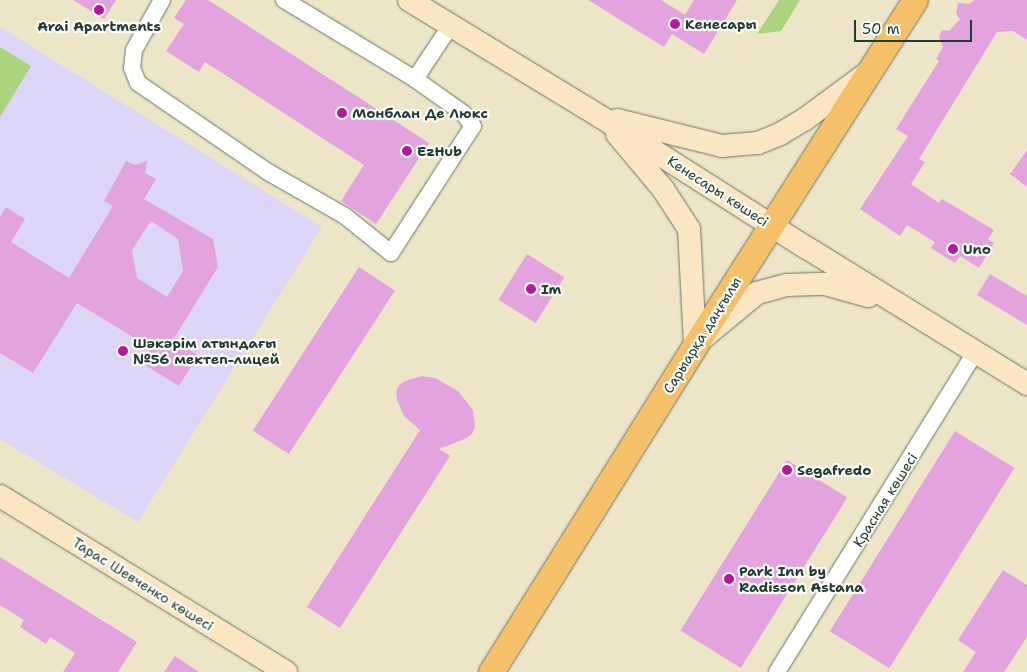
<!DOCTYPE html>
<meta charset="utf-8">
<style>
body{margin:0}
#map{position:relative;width:1027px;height:672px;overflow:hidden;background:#ede5c7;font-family:"Shantell Sans",sans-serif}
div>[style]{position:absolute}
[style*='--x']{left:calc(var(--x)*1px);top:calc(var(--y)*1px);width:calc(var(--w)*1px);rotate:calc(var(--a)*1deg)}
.built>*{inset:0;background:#ddd5f6}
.green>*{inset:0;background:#acd47f}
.building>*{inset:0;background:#e3a3df;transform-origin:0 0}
.roads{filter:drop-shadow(0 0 1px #677867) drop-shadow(0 0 1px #677867)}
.street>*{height:16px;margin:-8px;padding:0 8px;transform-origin:8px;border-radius:8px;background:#fff}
.secondary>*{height:22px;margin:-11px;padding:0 11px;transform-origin:11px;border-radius:11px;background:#fbe6c4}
.primary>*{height:25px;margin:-12.5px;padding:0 12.5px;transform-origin:12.5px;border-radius:12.5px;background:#f6c06b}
.dots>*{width:14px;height:14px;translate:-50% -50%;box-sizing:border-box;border:2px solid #fdfcf7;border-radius:50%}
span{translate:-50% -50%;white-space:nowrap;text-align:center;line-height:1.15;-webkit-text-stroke:4.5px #fdfcf7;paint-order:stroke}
.poi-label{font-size:14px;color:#1f3d34;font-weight:700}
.left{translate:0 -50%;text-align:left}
.street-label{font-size:14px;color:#1f3d34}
.scale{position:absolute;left:854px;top:20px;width:118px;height:22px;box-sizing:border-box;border:2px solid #1f3d34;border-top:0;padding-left:6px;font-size:15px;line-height:18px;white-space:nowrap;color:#1f3d34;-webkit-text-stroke:4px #fdfcf7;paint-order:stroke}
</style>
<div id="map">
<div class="built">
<i style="clip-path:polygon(0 27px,322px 227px,138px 522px,0 439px)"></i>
</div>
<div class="green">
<i style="clip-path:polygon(779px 0,800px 0,781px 31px,757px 34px)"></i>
<i style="clip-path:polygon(0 47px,31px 66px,0 117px)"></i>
</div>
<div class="building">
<i style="clip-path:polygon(73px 0,116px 0,104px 19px)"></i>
<i style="clip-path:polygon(186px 0,208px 0,429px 143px,376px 224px,341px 201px,364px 165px,205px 62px,199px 72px,166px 51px,184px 24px,174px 18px)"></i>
<i style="clip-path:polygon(588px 0,661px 0,685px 15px,694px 0,737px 0,704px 54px,672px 34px,664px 47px)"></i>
<i style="clip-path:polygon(974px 0,1027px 0,1027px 40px,1013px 31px,997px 32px,919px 159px,925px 162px,911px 184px,939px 203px,942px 199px,994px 230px,988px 239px,994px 243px,979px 268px,960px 256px,955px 263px,931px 248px,935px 242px,907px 225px,900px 236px,860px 209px,908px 136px,896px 129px,939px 61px,936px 59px,943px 47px,939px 37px,942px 30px,949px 31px,960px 19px,956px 13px,958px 3px,970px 4px)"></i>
<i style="clip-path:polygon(1027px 150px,1027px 187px,1010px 174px)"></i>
<i style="clip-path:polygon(evenodd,126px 161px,135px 165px,147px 161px,145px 173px,156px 179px,144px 199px,213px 239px,218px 267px,173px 340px,198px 355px,179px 386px,142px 363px,151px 348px,77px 303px,33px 373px,0 353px,0 217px,6px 207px,25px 219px,11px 242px,69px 278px,113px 206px,104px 201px,126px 161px,151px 221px,178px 239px,183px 271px,167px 297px,137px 278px,132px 250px,151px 221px)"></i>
<i style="left:527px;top:254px;width:44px;height:54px;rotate:32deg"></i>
<i style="left:359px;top:267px;width:43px;height:195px;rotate:33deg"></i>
<i style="clip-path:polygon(990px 274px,1027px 296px,1027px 325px,977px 295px)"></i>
<i style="clip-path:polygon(422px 376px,435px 378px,458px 391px,473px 410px,475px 427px,472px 434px,467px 438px,439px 449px,450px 456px,340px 628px,307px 607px,420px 430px,404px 416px,397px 400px,396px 392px,399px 385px,405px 381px)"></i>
<i style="left:955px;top:431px;width:70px;height:236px;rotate:32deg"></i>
<i style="left:787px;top:460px;width:71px;height:201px;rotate:32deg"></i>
<i style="clip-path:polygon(0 557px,137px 642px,118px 672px,63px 672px,75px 653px,50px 637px,46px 644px,34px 636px,20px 627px,24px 620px,0 605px)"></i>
<i style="clip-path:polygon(1003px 570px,1027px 585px,1027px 637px,1004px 672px,963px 672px,976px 652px,958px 640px)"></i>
<i style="clip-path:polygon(175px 656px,199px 672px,164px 672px)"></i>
</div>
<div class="roads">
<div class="street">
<i style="--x:162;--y:0;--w:57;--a:119.2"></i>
<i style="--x:134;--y:50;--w:18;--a:96"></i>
<i style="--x:132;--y:68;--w:16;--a:68"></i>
<i style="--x:138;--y:83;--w:158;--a:34.4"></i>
<i style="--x:268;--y:172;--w:89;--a:29.7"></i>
<i style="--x:345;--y:216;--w:59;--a:38.8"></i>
<i style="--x:391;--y:253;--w:151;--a:-57.2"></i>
<i style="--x:473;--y:126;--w:16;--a:-128"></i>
<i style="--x:463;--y:113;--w:59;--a:-144.7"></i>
<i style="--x:415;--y:79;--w:153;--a:-148.9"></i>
<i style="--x:415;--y:79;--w:65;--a:-56.3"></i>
<i style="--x:777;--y:672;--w:375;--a:-58.2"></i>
</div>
<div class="secondary">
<i style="--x:409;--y:0;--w:225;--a:31.4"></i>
<i style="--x:601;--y:117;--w:244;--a:32.5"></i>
<i style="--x:807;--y:248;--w:259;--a:31.7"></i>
<i style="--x:617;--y:120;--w:108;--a:13.9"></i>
<i style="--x:722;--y:146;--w:36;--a:-5"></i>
<i style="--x:758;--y:143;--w:24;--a:-22"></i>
<i style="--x:780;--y:134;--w:29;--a:-31"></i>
<i style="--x:805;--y:119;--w:76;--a:-36.4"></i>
<i style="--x:617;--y:134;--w:72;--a:50.1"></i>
<i style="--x:663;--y:189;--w:48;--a:57"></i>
<i style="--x:689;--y:229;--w:116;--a:87"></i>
<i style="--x:704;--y:337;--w:69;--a:-39.7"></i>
<i style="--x:757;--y:293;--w:31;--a:-15"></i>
<i style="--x:787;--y:285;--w:38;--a:-2"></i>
<i style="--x:825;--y:284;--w:45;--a:15.6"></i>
<i style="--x:0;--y:496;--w:336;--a:31.6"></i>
</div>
<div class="primary">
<i style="--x:491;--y:672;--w:385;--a:-58"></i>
<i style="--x:695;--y:345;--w:409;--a:-57.5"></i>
</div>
</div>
<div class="dots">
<i style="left:99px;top:10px;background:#b5179e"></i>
<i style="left:675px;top:24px;background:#b5179e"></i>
<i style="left:342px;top:113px;background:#b5179e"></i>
<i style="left:407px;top:151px;background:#b5179e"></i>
<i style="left:953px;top:249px;background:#b5179e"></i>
<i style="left:531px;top:289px;background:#b5179e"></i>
<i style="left:123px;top:351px;background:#b5179e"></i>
<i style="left:787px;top:470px;background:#b5179e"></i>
<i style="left:729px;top:579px;background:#b5179e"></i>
</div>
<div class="poi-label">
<span class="left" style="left:685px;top:24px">Кенесары</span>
<span style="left:99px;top:26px">Arai Apartments</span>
<span class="left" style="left:352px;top:113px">Монблан Де Люкс</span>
<span class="left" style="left:417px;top:151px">EzHub</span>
<span class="left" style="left:963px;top:249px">Uno</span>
<span class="left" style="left:541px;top:289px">Im</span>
<span class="left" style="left:133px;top:351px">Шәкәрім атындағы<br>№56 мектеп-лицей</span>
<span class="left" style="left:797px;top:470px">Segafredo</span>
<span class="left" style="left:739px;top:579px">Park Inn by<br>Radisson Astana</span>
</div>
<div class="street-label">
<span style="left:718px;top:191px;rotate:33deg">Кенесары көшесі</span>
<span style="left:702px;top:335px;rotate:-58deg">Сарыарқа даңғылы</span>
<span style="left:885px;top:500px;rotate:-58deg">Красная көшесі</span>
<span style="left:143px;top:584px;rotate:32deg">Тарас Шевченко көшесі</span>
</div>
<div class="scale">50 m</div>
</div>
